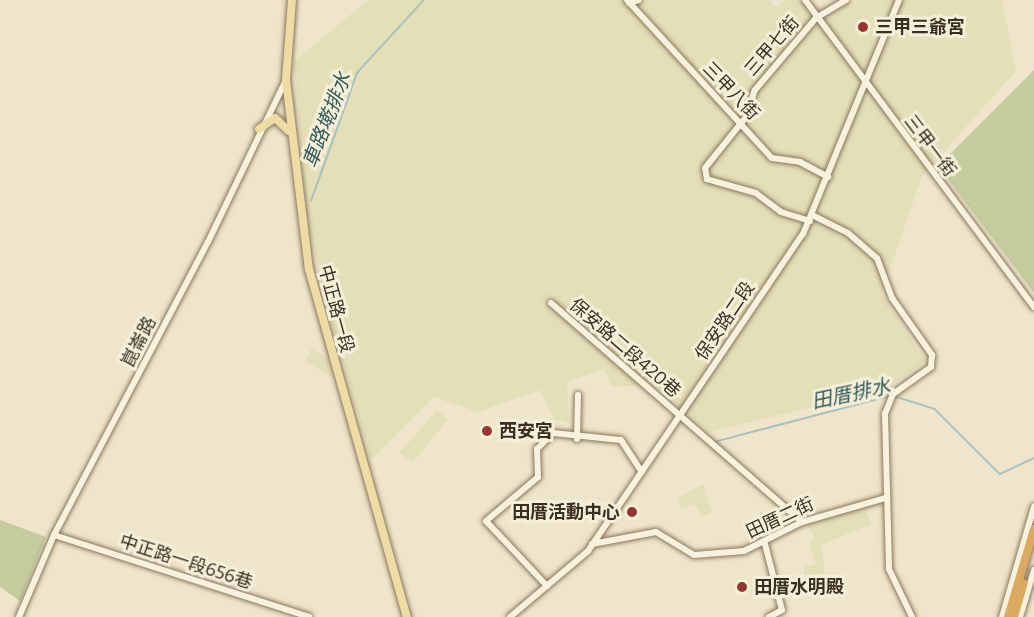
<!DOCTYPE html>
<meta charset="utf-8">
<style>
body{margin:0}
#map{position:relative;width:1034px;height:617px;overflow:hidden;background:#eee5ca;font-family:Bitter,"Noto Sans TC",serif}
div>[style]{position:absolute}
[style*='--x']{left:calc(var(--x)*1px);top:calc(var(--y)*1px);width:calc(var(--w)*1px);rotate:calc(var(--a)*1deg)}
.farmland>*{inset:0;background:#e3dfb7}
.green>*{inset:0;background:#c4cc9d}
.stream>*{height:1.5px;margin:-0.75px;padding:0 0.75px;transform-origin:0.75px;border-radius:0.75px;background:#aac2bc}
.roads{filter:drop-shadow(0 0 2px #8a785e) drop-shadow(0 0 2px #8a785e)}
.minor>*{height:6px;margin:-3px;padding:0 3px;transform-origin:3px;border-radius:3px;background:#f8f2dd}
.major>*{height:8px;margin:-4px;padding:0 4px;transform-origin:4px;border-radius:4px;background:#efdba4}
.highway>*{height:8px;margin:-4px;padding:0 4px;transform-origin:4px;border-radius:4px;background:#d9aa5f}
.dots>*{width:16px;height:16px;translate:-50% -50%;box-sizing:border-box;border:3px solid #f5efd9;border-radius:50%}
span{translate:-50% -50%;white-space:nowrap;text-align:center;line-height:1.15;-webkit-text-stroke:6px #f5efd9;paint-order:stroke}
.poi-label{font-size:18px;color:#3b2f21;font-weight:700}
.left{translate:0 -50%;text-align:left}
.right{translate:-100% -50%;text-align:right}
.street-label{font-size:18px;color:#3b2f21}
.water-label{font-size:20px;color:#315a5a;font-style:italic}
</style>
<div id="map">
<div class="farmland">
<i style="clip-path:polygon(368px 0,769px 0,777px 8px,785px 0,801px 0,814px 22px,856px 0,1002px 0,1016px 71px,922px 176px,881px 294px,925px 361px,887px 389px,709px 432px,657px 386px,611px 386px,604px 369px,567px 382px,569px 423px,555px 420px,540px 390px,478px 412px,434px 397px,371px 460px,327px 308px,307px 215px,294px 62px)"></i>
<i style="clip-path:polygon(312px 348px,327px 358px,334px 378px,305px 361px)"></i>
<i style="clip-path:polygon(437px 411px,448px 419px,413px 462px,399px 453px)"></i>
<i style="clip-path:polygon(703px 484px,712px 512px,702px 517px,695px 504px,681px 509px,678px 498px)"></i>
<i style="clip-path:polygon(864px 503px,871px 524px,821px 545px,825px 573px,804px 575px,805px 566px,816px 565px,809px 542px,815px 539px,807px 524px)"></i>
</div>
<div class="green">
<i style="clip-path:polygon(1034px 70px,1034px 293px,938px 166px)"></i>
<i style="clip-path:polygon(0 520px,46px 537px,20px 601px,0 587px)"></i>
</div>
<div class="stream">
<i style="--x:311;--y:201;--w:136;--a:-70.2"></i>
<i style="--x:357;--y:73;--w:99;--a:-47.5"></i>
<i style="--x:894;--y:396;--w:43;--a:17.6"></i>
<i style="--x:935;--y:409;--w:92;--a:45"></i>
<i style="--x:1000;--y:474;--w:38;--a:-25"></i>
<i style="--x:714;--y:442;--w:181;--a:-14.7"></i>
</div>
<div class="roads">
<div class="minor">
<i style="--x:627;--y:0;--w:214;--a:47.5"></i>
<i style="--x:772;--y:158;--w:28;--a:8"></i>
<i style="--x:800;--y:162;--w:32;--a:28"></i>
<i style="--x:805;--y:0;--w:383;--a:53.3"></i>
<i style="--x:629;--y:3;--w:10;--a:-17"></i>
<i style="--x:812;--y:215;--w:40;--a:26.6"></i>
<i style="--x:848;--y:233;--w:38;--a:41"></i>
<i style="--x:877;--y:258;--w:43;--a:69.4"></i>
<i style="--x:892;--y:298;--w:70;--a:54.9"></i>
<i style="--x:932;--y:355;--w:12;--a:95"></i>
<i style="--x:931;--y:367;--w:47;--a:144.6"></i>
<i style="--x:893;--y:394;--w:22;--a:112"></i>
<i style="--x:885;--y:414;--w:155;--a:88.5"></i>
<i style="--x:889;--y:569;--w:53;--a:64.4"></i>
<i style="--x:810;--y:221;--w:30;--a:-163"></i>
<i style="--x:781;--y:212;--w:31;--a:-143"></i>
<i style="--x:756;--y:193;--w:51;--a:-164.1"></i>
<i style="--x:707;--y:179;--w:11;--a:-100"></i>
<i style="--x:705;--y:168;--w:65;--a:-51.2"></i>
<i style="--x:746;--y:117;--w:28;--a:-72"></i>
<i style="--x:755;--y:90;--w:94;--a:-49.7"></i>
<i style="--x:816;--y:18;--w:35;--a:-31"></i>
<i style="--x:551;--y:303;--w:333;--a:41.1"></i>
<i style="--x:577;--y:439;--w:44;--a:-88.7"></i>
<i style="--x:54;--y:535;--w:268;--a:17.8"></i>
<i style="--x:592;--y:544;--w:65;--a:-10.6"></i>
<i style="--x:656;--y:532;--w:44;--a:31.2"></i>
<i style="--x:694;--y:555;--w:50;--a:-4.6"></i>
<i style="--x:744;--y:551;--w:65;--a:-26.6"></i>
<i style="--x:802;--y:522;--w:86;--a:-16.1"></i>
<i style="--x:765;--y:544;--w:68;--a:75.6"></i>
<i style="--x:782;--y:610;--w:15;--a:152"></i>
<i style="--x:547;--y:586;--w:89;--a:-133.2"></i>
<i style="--x:486;--y:521;--w:68;--a:-40.2"></i>
<i style="--x:538;--y:477;--w:28;--a:-92"></i>
<i style="--x:537;--y:449;--w:23;--a:-45"></i>
<i style="--x:553;--y:433;--w:68;--a:5.9"></i>
<i style="--x:621;--y:440;--w:38;--a:57"></i>
<i style="--x:19;--y:617;--w:89;--a:-66.9"></i>
<i style="--x:54;--y:535;--w:331;--a:-62.3"></i>
<i style="--x:208;--y:242;--w:180;--a:-64.3"></i>
<i style="--x:510;--y:617;--w:102;--a:-40.2"></i>
<i style="--x:588;--y:551;--w:383;--a:-55.9"></i>
<i style="--x:803;--y:234;--w:253;--a:-67.7"></i>
<i style="--x:1002;--y:617;--w:115;--a:-73.8"></i>
<i style="--x:1020;--y:617;--w:49;--a:-73.4"></i>
</div>
<div class="major">
<i style="--x:292;--y:0;--w:80;--a:94.3"></i>
<i style="--x:286;--y:80;--w:190;--a:83.1"></i>
<i style="--x:309;--y:269;--w:362;--a:74.3"></i>
<i style="--x:259;--y:129;--w:19;--a:-35"></i>
<i style="--x:275;--y:118;--w:19;--a:43"></i>
</div>
<div class="highway">
<i style="--x:1008;--y:617;--w:92;--a:-73.5"></i>
<i style="--x:1014;--y:617;--w:35;--a:-74"></i>
</div>
</div>
<div class="dots">
<i style="left:863px;top:27px;background:#973530"></i>
<i style="left:487px;top:431px;background:#973530"></i>
<i style="left:632px;top:512px;background:#973530"></i>
<i style="left:742px;top:587px;background:#973530"></i>
</div>
<div class="poi-label">
<span class="left" style="left:875px;top:27px">三甲三爺宮</span>
<span class="left" style="left:499px;top:431px">西安宮</span>
<span class="right" style="left:620px;top:512px">田厝活動中心</span>
<span class="left" style="left:754px;top:587px">田厝水明殿</span>
</div>
<div class="street-label">
<span style="left:772px;top:46px;rotate:-49deg">三甲七街</span>
<span style="left:731px;top:91px;rotate:46deg">三甲八街</span>
<span style="left:930px;top:146px;rotate:53deg">三甲一街</span>
<span style="left:336px;top:309px;rotate:75deg">中正路一段</span>
<span style="left:725px;top:321px;rotate:-56deg">保安路二段</span>
<span style="left:139px;top:342px;rotate:-63deg">崑崙路</span>
<span style="left:625px;top:348px;rotate:41deg">保安路二段420巷</span>
<span style="left:780px;top:518px;rotate:-25deg">田厝二街</span>
<span style="left:186px;top:562px;rotate:18deg">中正路一段656巷</span>
</div>
<div class="water-label">
<span style="left:327px;top:120px;rotate:-69deg">車路墘排水</span>
<span style="left:851px;top:394px;rotate:-12deg">田厝排水</span>
</div>
</div>
